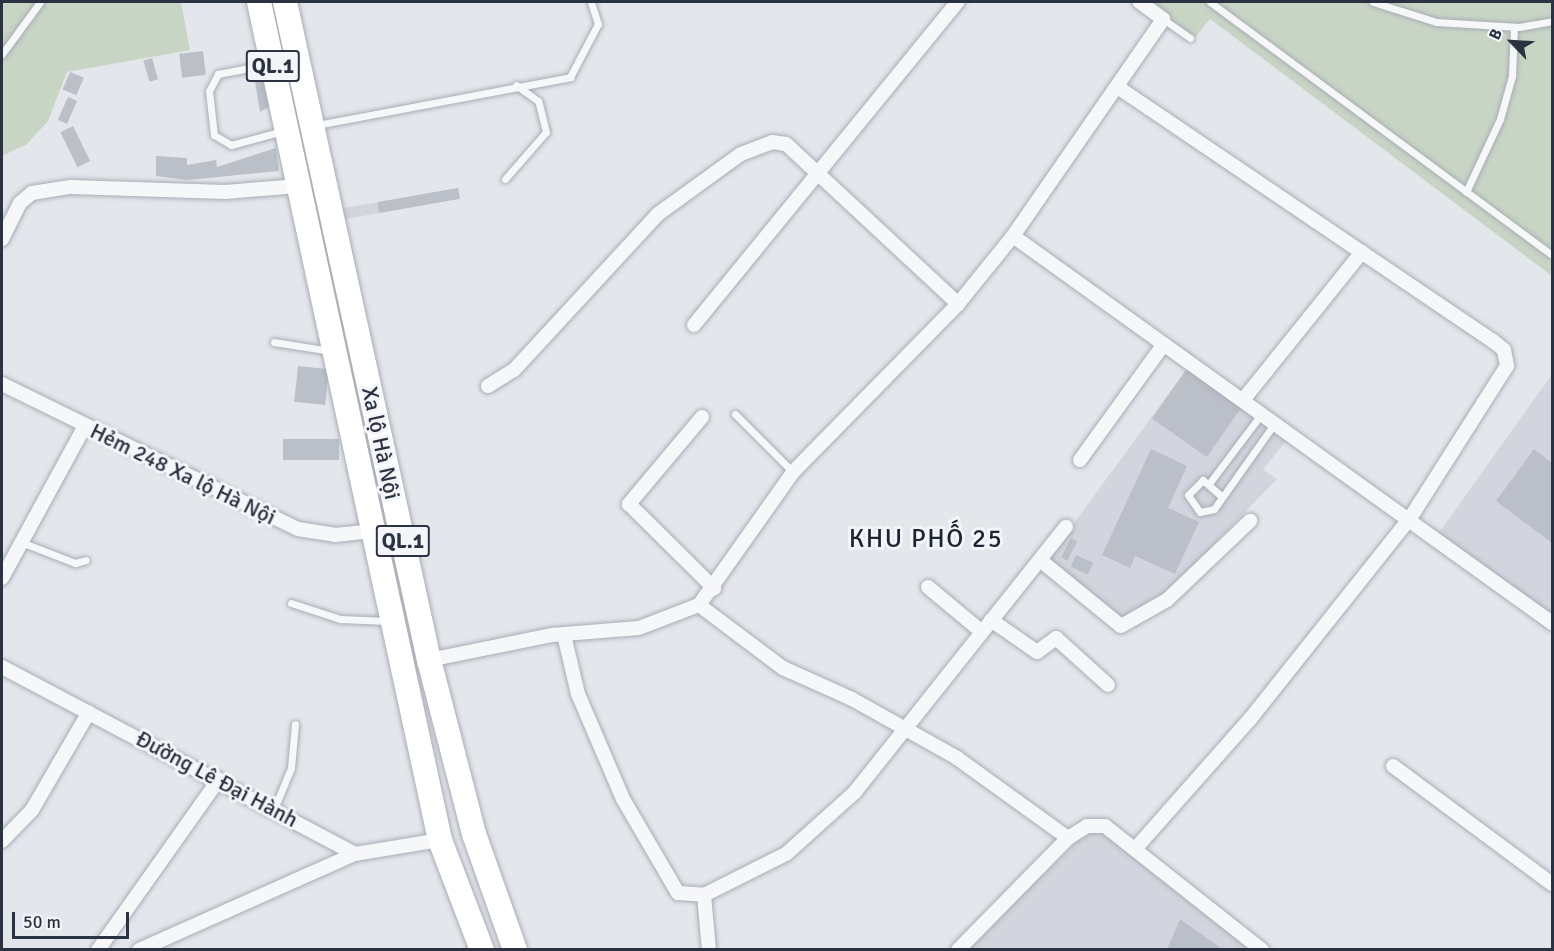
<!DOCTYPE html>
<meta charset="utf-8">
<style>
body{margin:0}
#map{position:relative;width:1554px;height:951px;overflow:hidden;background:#e3e6eb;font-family:Signika,sans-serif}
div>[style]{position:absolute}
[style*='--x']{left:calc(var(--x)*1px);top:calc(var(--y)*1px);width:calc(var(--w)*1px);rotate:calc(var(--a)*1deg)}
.built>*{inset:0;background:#d2d5dd;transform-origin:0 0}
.green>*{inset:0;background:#c8d5c5}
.building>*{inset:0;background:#bbbfc8;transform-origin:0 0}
.roads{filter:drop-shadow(0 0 2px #a8adb5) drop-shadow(0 0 2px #a8adb5)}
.lane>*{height:7px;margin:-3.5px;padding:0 3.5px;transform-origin:3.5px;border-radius:3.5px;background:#f6f7f9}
.street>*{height:14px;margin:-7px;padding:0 7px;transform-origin:7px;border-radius:7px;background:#f6f7f9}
.highway>*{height:24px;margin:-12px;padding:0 12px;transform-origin:12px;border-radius:12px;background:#fff}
span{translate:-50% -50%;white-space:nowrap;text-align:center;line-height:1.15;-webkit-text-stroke:6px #f3f5f8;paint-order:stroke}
.shield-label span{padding:2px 4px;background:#f3f5f8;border:2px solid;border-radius:4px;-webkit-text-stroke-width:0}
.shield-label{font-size:21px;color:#2b3343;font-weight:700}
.street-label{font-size:22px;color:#2b3343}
.quarter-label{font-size:26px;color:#1d2534;letter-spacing:1.5px}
.frame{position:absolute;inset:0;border:3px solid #2b3343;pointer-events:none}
.north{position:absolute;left:1482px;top:12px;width:60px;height:60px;-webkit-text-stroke:4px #f3f5f8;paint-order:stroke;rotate:295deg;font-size:16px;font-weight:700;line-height:24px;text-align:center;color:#2b3343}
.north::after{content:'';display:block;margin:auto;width:21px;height:27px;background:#2b3343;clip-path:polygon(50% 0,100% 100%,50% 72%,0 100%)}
.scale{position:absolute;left:12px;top:912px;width:117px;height:27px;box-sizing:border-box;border:3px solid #2b3343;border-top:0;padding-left:8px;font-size:18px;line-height:21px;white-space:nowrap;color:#2b3343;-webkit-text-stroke:4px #f3f5f8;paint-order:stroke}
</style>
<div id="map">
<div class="built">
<i style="left:458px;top:188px;width:11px;height:120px;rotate:80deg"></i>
<i style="clip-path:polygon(1188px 367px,1288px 438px,1263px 470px,1277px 479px,1165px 594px,1121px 620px,1048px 559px)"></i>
<i style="clip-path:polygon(1552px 374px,1552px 616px,1439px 533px)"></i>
<i style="clip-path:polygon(1088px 831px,1103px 831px,1254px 950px,966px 950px)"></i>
</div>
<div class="green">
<i style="clip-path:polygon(2px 2px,181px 2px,190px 50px,67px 72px,48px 121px,27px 144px,2px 156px)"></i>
<i style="clip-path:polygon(1147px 2px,1552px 2px,1552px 276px,1210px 19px,1194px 39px)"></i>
</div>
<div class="building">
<i style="left:203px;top:51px;width:24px;height:24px;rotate:83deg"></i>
<i style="left:152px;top:58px;width:22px;height:9px;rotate:74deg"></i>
<i style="clip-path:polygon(265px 70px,272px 105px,260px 112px,255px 82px)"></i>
<i style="left:70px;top:72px;width:15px;height:19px;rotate:23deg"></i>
<i style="left:68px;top:97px;width:10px;height:25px;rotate:24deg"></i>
<i style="left:73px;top:126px;width:39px;height:14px;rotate:64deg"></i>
<i style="clip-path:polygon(276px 148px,279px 171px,187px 180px,156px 176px,156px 156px,187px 158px,187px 165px,216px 160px,217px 167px)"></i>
<i style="left:458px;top:188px;width:11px;height:82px;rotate:80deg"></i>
<i style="left:298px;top:366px;width:31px;height:36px;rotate:6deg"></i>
<i style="left:1188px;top:367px;width:67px;height:63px;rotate:35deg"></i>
<i style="left:283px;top:439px;width:56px;height:21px"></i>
<i style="clip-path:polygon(1151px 449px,1187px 466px,1168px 508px,1199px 522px,1175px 574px,1135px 556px,1130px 568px,1102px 555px)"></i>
<i style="clip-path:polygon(1534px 449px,1552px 463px,1552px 543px,1496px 501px)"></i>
<i style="left:1071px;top:538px;width:7px;height:22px;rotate:27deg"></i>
<i style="left:1076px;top:555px;width:19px;height:13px;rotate:25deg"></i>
<i style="clip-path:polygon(1180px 919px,1224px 950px,1167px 950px)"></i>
</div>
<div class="roads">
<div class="lane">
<i style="--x:1210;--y:2;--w:425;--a:36.5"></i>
<i style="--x:1373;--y:2;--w:66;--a:17.6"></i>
<i style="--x:1436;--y:22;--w:83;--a:3.4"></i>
<i style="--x:1519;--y:27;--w:34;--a:-10"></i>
<i style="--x:1163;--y:19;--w:33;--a:35"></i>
<i style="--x:2;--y:54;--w:64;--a:-53.8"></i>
<i style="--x:270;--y:64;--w:53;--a:169.1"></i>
<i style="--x:218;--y:74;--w:19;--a:118"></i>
<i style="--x:209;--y:91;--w:44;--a:83.5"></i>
<i style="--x:214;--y:135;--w:20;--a:30"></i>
<i style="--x:231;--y:145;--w:54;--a:-15.1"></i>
<i style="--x:317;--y:125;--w:258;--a:-10.7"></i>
<i style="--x:570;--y:77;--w:60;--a:-62.2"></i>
<i style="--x:598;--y:24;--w:23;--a:-108"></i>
<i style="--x:505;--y:179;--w:62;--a:-48.9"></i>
<i style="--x:546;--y:132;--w:32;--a:-104"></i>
<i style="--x:538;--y:101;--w:27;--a:-144"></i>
<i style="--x:1466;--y:192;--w:81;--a:-65"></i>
<i style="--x:1500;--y:119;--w:45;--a:-74.4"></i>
<i style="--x:1512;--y:76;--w:49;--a:-87.7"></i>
<i style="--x:274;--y:342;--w:58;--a:9"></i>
<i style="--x:735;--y:414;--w:82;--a:45"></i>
<i style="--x:1211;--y:481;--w:85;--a:-53.1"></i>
<i style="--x:1220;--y:495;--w:23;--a:-139"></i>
<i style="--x:1203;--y:480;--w:21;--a:135"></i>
<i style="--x:1188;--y:495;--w:21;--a:55"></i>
<i style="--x:1200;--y:512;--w:14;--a:-12"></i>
<i style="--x:1214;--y:509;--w:105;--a:-54.7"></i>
<i style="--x:21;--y:542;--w:58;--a:21.3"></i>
<i style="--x:75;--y:563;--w:11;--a:-15"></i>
<i style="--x:291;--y:603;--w:52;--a:18.1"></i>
<i style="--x:340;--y:619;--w:48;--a:2.4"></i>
<i style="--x:274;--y:809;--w:44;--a:-67.5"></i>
<i style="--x:291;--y:768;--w:44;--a:-84.8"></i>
</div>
<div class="street">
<i style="--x:1119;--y:88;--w:452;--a:34.1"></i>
<i style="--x:1493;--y:341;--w:14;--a:39"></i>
<i style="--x:1504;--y:350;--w:16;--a:79"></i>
<i style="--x:1507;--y:366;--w:180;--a:122.5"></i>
<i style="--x:1410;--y:518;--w:257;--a:128.5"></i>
<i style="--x:1250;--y:719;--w:172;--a:131.5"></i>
<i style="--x:1013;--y:236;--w:664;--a:35.68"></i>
<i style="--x:2;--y:239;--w:40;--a:-63.4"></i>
<i style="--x:20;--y:203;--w:16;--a:-40"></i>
<i style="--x:32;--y:193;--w:39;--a:-9"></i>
<i style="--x:71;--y:187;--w:154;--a:1.9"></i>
<i style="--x:225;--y:192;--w:73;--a:-4.7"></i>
<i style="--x:694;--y:325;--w:417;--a:-50.8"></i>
<i style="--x:2;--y:384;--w:330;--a:26.1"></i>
<i style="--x:298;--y:529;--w:37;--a:9"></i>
<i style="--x:335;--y:535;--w:37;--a:-6"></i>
<i style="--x:488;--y:386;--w:31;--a:-32"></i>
<i style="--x:514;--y:370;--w:212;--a:-47.3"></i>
<i style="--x:658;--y:214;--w:102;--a:-35.9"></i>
<i style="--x:741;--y:154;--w:33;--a:-21"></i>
<i style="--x:772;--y:142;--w:14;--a:8"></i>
<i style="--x:786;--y:144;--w:235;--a:42.9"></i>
<i style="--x:1243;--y:400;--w:190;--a:-51.2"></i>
<i style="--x:702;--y:417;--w:114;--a:130"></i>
<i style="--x:629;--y:504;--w:120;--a:44.7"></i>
<i style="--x:1080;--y:460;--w:143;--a:-54.1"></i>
<i style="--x:1040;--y:560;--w:104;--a:39.2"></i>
<i style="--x:1121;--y:626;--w:53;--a:-29.5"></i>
<i style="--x:1167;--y:600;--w:115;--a:-43.6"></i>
<i style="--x:2;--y:578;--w:173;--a:-61.4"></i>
<i style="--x:928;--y:587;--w:70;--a:39.8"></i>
<i style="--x:699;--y:605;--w:105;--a:36.9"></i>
<i style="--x:783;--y:668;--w:76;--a:24.2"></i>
<i style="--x:852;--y:699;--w:120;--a:29.3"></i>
<i style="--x:957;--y:758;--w:137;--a:35.8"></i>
<i style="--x:1068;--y:838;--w:22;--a:-32"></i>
<i style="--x:1087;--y:826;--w:18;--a:0"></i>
<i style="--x:1105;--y:826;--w:200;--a:38.3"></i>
<i style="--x:991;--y:620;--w:56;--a:34.8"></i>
<i style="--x:1037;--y:652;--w:24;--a:-36"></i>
<i style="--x:1056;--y:638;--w:70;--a:42.1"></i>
<i style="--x:564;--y:635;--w:61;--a:76.7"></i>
<i style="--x:578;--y:694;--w:114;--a:66.8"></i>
<i style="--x:623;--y:799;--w:109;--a:59.7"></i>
<i style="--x:678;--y:893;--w:26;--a:4"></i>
<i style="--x:704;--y:895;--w:92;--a:-26.6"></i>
<i style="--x:786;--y:854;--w:93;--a:-41.9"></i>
<i style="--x:855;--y:792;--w:339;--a:-51.5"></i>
<i style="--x:429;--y:660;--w:126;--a:-11.5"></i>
<i style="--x:552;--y:635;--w:87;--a:-4.6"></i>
<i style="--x:639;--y:628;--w:64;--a:-21"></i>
<i style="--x:699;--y:605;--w:163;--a:-54.7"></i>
<i style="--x:793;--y:472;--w:235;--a:-45.5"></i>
<i style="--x:958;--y:304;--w:87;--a:-51"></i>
<i style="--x:1013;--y:236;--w:264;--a:-55.3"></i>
<i style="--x:1163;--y:19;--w:29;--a:-144"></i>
<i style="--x:2;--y:667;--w:399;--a:27.9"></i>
<i style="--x:355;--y:854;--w:86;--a:-9.4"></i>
<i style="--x:1393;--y:766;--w:198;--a:36.6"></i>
<i style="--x:2;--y:841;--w:43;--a:-45.9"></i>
<i style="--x:32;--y:810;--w:113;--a:-59.8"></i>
<i style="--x:704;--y:895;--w:55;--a:84.8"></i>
<i style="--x:98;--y:950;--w:209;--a:-54.7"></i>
<i style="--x:139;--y:950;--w:236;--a:-24"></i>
<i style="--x:958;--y:950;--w:157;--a:-45.5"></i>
</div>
<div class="highway">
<i style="--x:259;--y:2;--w:857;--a:77.81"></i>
<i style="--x:440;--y:840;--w:118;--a:69.1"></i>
<i style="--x:285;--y:2;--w:674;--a:77.66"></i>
<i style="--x:429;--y:660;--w:180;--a:75.5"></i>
<i style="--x:474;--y:834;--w:123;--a:70.5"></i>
</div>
</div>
<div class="shield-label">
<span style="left:273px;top:66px">QL.1</span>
<span style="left:403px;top:541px">QL.1</span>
</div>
<div class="street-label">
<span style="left:381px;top:443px;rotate:78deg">Xa lộ Hà Nội</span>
<span style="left:183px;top:474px;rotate:26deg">Hẻm 248 Xa lộ Hà Nội</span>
<span style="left:217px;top:779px;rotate:28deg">Đường Lê Đại Hành</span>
</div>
<div class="quarter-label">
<span style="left:926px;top:540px">KHU PHỐ 25</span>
</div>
<div class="frame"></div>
<div class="north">B</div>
<div class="scale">50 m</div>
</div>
